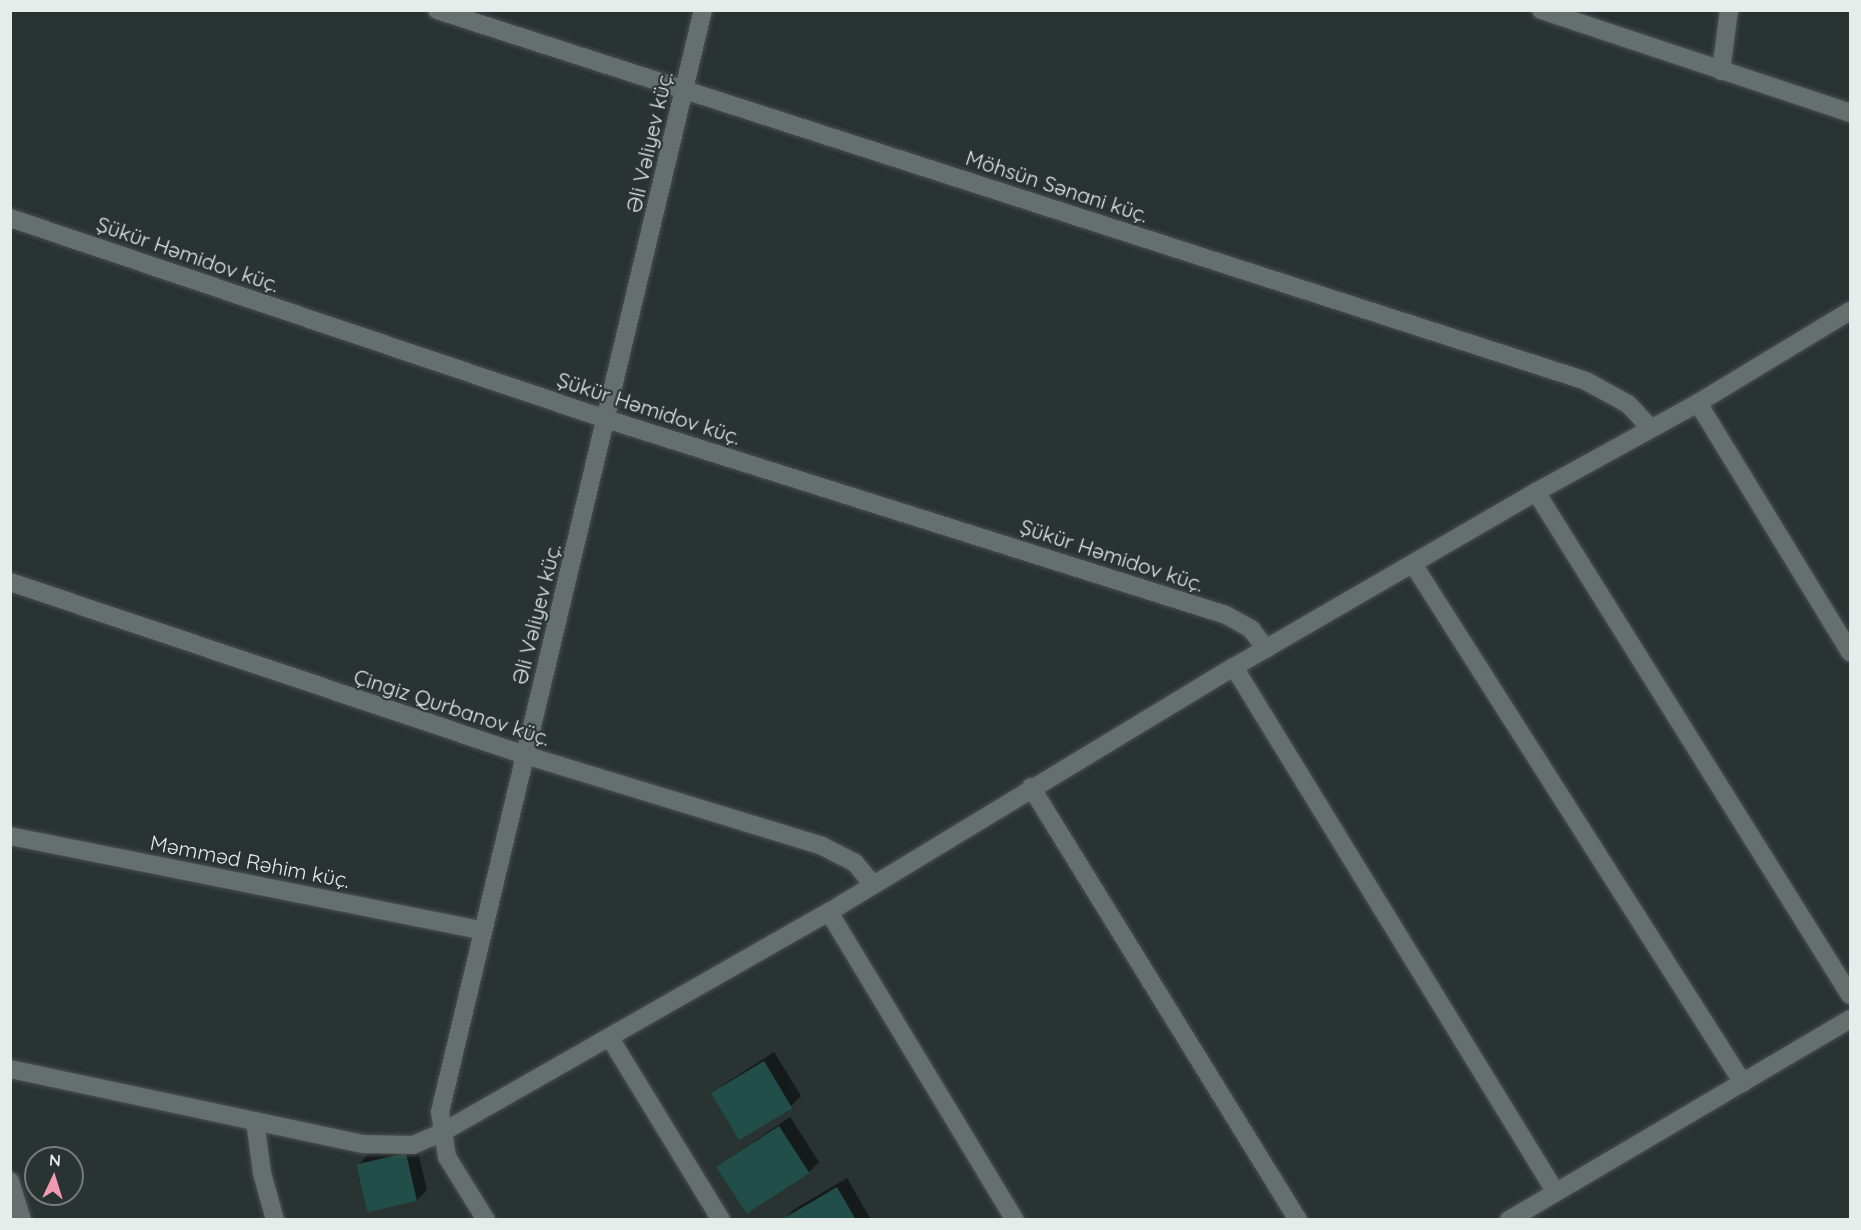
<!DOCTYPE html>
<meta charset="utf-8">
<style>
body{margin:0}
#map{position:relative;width:1861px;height:1230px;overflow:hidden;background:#293331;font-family:Quicksand,sans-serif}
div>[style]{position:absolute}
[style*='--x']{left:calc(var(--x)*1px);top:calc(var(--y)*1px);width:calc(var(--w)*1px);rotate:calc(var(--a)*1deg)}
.shadow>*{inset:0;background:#0007}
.building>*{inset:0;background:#214e49;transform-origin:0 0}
.roads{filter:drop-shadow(0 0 2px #49514f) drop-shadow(0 0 2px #49514f)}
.street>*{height:18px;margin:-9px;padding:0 9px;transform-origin:9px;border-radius:9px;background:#65706e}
span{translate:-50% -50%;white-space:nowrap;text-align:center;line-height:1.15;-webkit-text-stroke:4.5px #293331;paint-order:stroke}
.street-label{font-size:21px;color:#e6ecea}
.frame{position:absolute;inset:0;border:12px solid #e6ecea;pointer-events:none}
.north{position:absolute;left:24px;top:1146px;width:60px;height:60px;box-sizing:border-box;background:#293331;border:2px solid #757d7b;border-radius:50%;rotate:4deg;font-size:16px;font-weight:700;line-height:24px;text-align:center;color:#e6ecea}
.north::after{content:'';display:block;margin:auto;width:21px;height:27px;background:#f29ab0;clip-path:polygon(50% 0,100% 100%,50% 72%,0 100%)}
</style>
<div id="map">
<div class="shadow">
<i style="clip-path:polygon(774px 1052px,801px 1096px,791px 1106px,712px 1092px)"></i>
<i style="clip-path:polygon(790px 1117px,819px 1162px,809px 1172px,718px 1166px)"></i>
<i style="clip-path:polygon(416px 1144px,427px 1190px,417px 1200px,358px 1165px,368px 1155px)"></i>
<i style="clip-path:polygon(847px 1178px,871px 1220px,784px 1220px,793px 1210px)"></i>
</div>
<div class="building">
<i style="left:764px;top:1061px;width:55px;height:62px;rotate:59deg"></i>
<i style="left:779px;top:1126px;width:56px;height:75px;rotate:57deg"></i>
<i style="left:406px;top:1153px;width:49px;height:51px;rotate:77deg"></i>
<i style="clip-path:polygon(837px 1187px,856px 1220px,781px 1220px)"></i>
</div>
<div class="roads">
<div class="street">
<i style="--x:437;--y:10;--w:1207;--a:17.89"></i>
<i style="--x:1586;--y:381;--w:48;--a:28.7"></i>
<i style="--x:1628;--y:404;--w:33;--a:47"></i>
<i style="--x:1541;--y:10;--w:326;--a:18.4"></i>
<i style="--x:1721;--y:71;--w:62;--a:-82.5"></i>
<i style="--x:10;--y:218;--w:629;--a:18.64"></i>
<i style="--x:606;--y:419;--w:650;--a:17.54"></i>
<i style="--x:1226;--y:615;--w:29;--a:29"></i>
<i style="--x:1251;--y:629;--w:25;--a:53"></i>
<i style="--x:1698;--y:403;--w:292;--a:58.6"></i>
<i style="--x:1536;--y:492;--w:593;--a:58.03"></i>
<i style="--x:1413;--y:564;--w:615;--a:57.55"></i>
<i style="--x:10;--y:582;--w:543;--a:18.57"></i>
<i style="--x:525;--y:755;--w:311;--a:17"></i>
<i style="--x:822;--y:846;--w:37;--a:27"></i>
<i style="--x:855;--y:863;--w:26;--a:50"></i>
<i style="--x:1234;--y:667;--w:615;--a:58.51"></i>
<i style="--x:1031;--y:787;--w:509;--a:58.34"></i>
<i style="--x:10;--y:836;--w:480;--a:11.3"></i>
<i style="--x:829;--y:912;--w:360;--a:58.9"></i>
<i style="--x:610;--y:1038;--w:213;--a:58.6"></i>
<i style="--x:10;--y:1069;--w:360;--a:12"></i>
<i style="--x:362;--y:1144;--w:51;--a:1.1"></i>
<i style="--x:413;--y:1145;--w:30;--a:-23"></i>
<i style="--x:441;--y:1133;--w:447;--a:-29.7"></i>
<i style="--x:829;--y:912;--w:473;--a:-31.2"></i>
<i style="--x:1234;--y:667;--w:349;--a:-30.1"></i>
<i style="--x:1536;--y:492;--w:185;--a:-28.8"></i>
<i style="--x:1698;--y:403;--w:178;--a:-31.2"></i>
<i style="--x:255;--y:1121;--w:52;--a:82.3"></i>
<i style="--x:262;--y:1173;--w:49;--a:74.5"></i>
<i style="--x:10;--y:1181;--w:41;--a:72.9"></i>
<i style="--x:486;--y:1220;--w:74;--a:-121.8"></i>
<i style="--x:447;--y:1157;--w:46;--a:-98.8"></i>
<i style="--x:440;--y:1112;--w:1133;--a:-76.58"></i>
<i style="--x:1509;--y:1220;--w:396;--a:-30.5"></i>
</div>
</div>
<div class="street-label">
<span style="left:649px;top:142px;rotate:-77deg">Əli Vəliyev küç.</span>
<span style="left:1057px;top:186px;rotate:18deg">Möhsün Sənani küç.</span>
<span style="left:188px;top:254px;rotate:19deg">Şükür Həmidov küç.</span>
<span style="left:649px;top:408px;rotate:18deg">Şükür Həmidov küç.</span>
<span style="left:1112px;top:555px;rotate:18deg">Şükür Həmidov küç.</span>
<span style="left:536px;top:614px;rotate:-76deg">Əli Vəliyev küç.</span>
<span style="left:452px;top:707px;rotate:18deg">Çingiz Qurbanov küç.</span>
<span style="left:250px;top:861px;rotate:11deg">Məmməd Rəhim küç.</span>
</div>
<div class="frame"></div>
<div class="north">N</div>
</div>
